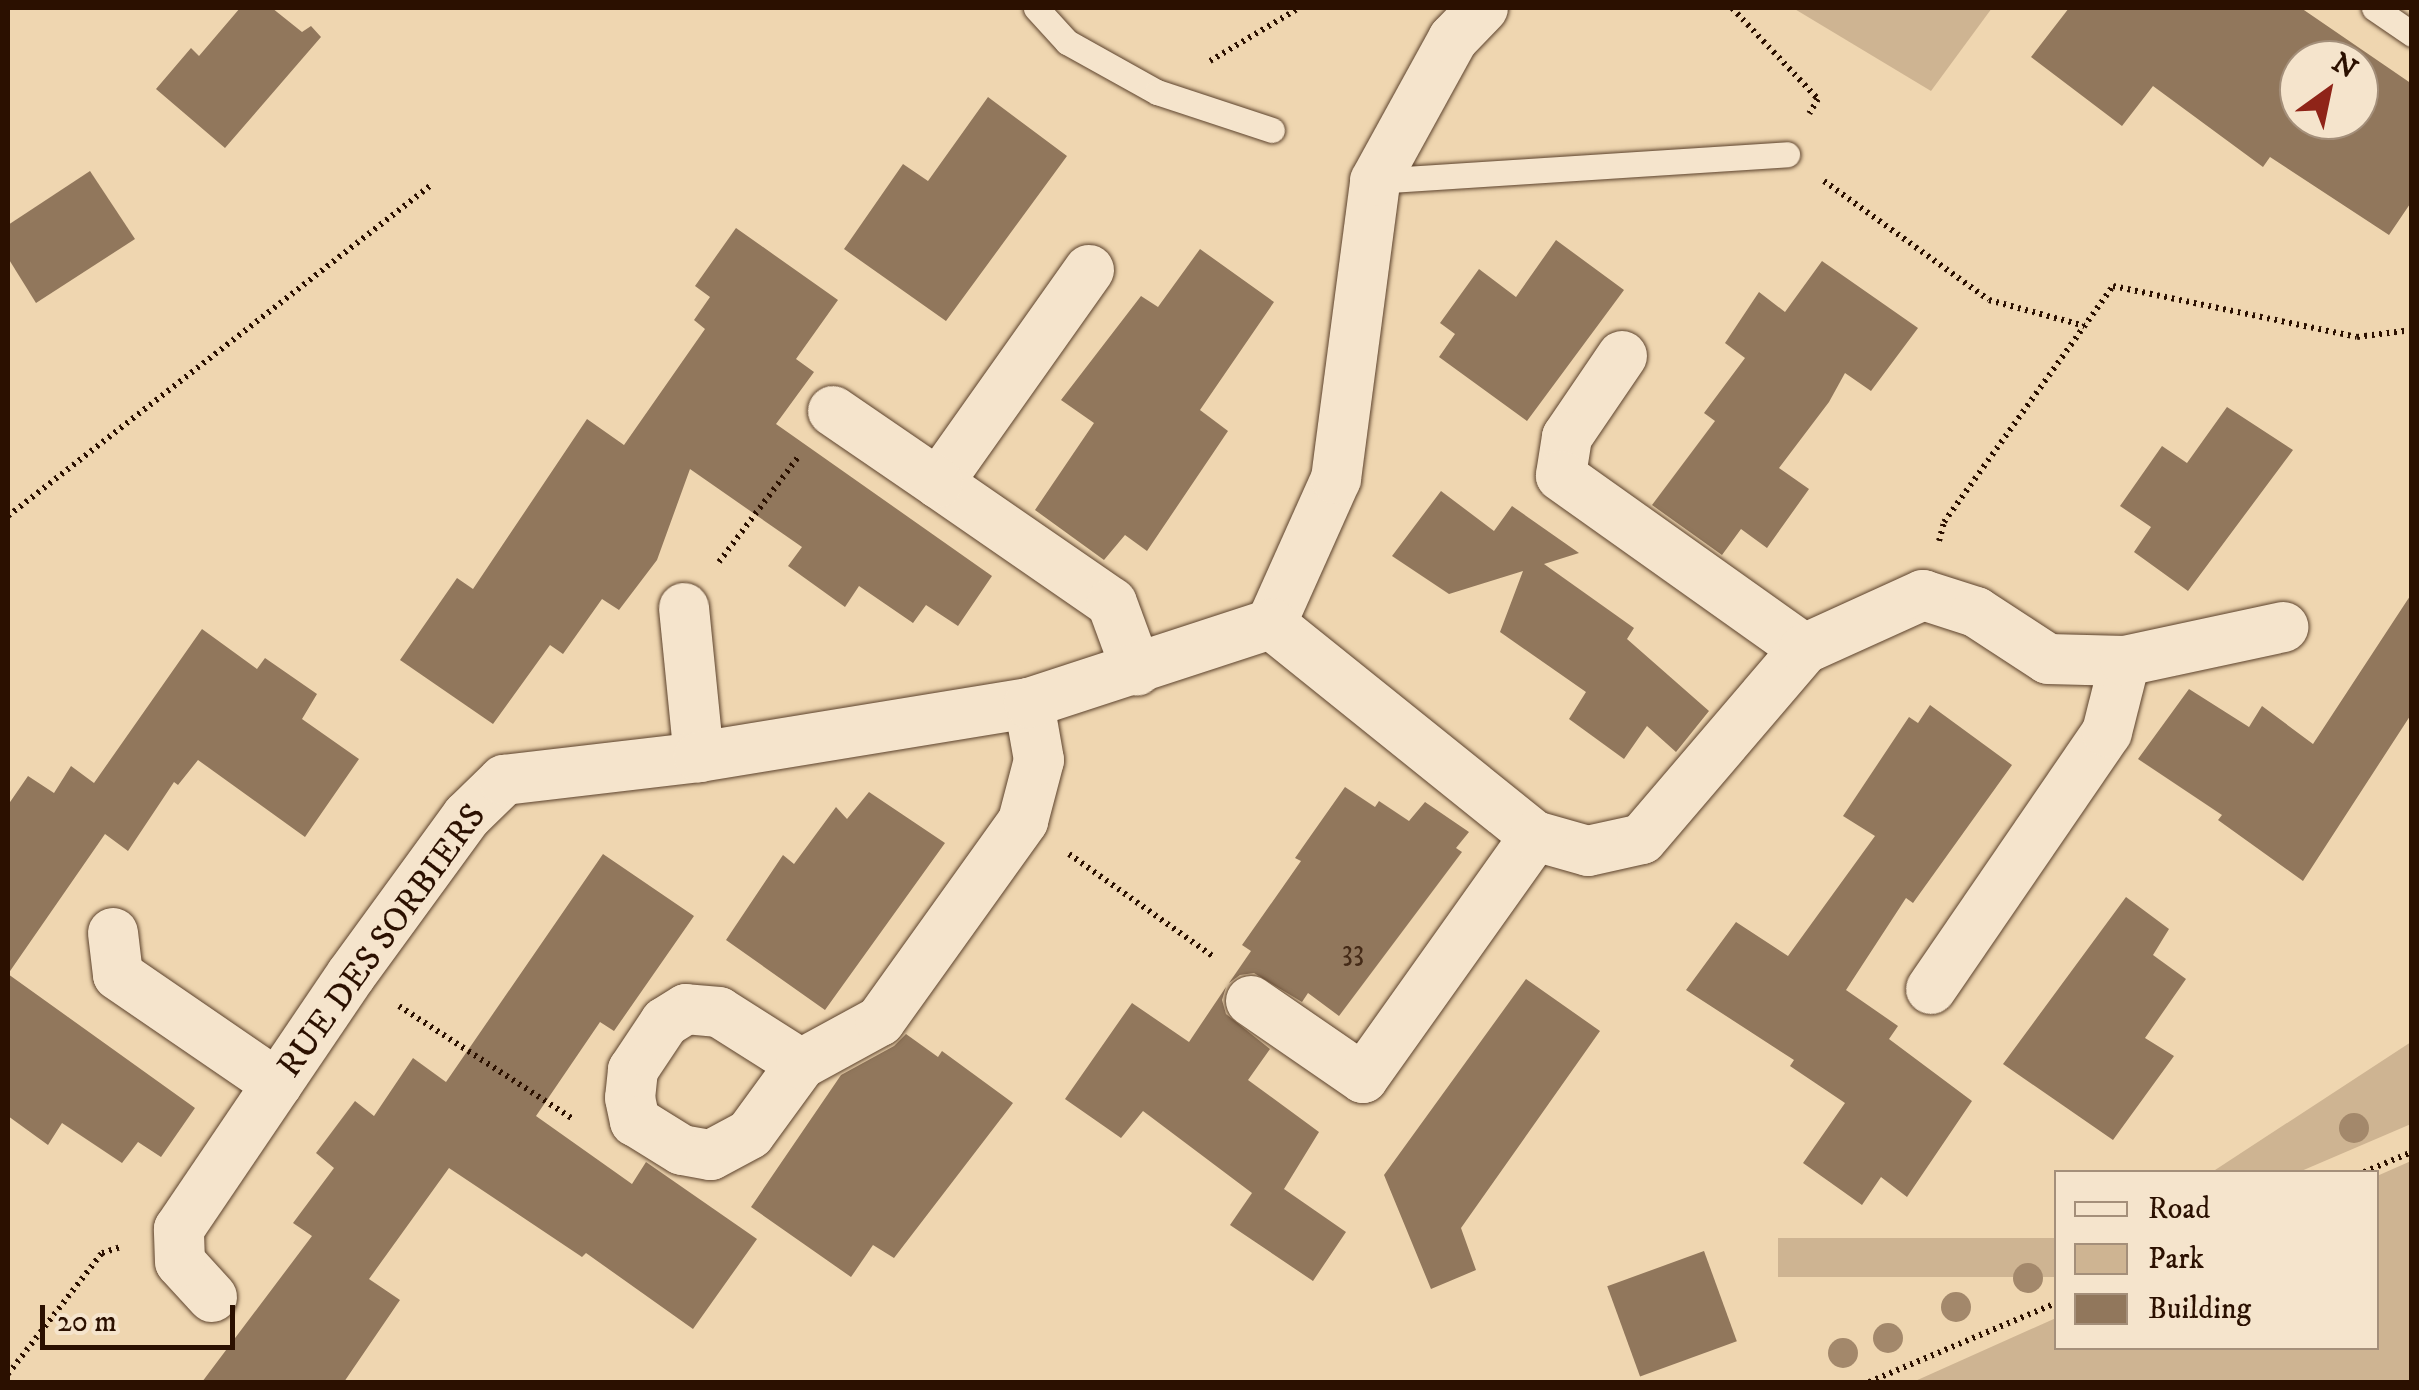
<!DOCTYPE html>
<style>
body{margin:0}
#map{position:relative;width:2419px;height:1390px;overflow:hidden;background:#efd6b0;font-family:"IM FELL DW Pica",serif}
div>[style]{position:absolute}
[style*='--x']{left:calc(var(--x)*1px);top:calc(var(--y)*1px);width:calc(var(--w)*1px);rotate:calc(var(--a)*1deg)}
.green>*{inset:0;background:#ceb492;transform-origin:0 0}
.building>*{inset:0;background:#91775c;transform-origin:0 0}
.path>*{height:6px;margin-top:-3px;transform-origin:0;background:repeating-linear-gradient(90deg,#2b1000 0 2.5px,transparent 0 7.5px)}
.roads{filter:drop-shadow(0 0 2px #5c422c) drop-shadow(0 0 2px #5c422c)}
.lane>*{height:25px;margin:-12.5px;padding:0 12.5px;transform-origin:12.5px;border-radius:12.5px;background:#f5e4cc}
.street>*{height:50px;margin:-25px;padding:0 25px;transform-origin:25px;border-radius:25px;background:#f5e4cc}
.trees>*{width:30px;height:30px;margin:-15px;border-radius:50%;background:#a3886b}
span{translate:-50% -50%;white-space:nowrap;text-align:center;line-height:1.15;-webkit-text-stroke:8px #f5e4cc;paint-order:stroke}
.number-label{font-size:30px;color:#442a17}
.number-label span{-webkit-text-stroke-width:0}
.street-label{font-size:35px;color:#2b1000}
.frame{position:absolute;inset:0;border:10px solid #2b1000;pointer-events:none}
.legend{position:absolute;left:2054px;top:1170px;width:325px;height:180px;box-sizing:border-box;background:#f5e4cc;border:2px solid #a48f7a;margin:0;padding:12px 18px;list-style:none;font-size:30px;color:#2b1000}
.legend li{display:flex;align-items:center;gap:20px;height:50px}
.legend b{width:50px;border:2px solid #a48f7a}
.north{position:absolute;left:2279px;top:40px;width:100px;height:100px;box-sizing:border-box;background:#f5e4cc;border:2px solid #a48f7a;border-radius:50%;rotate:33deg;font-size:28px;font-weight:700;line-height:40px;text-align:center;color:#2b1000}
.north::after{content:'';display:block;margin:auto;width:35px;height:45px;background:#8f2418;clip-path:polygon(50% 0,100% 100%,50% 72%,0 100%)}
.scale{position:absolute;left:40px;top:1305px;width:195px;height:45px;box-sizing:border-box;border:5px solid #2b1000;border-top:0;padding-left:12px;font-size:30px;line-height:35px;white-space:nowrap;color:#2b1000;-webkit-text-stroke:8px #f5e4cc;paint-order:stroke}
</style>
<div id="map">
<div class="green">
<i style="clip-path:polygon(1793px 8px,1992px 8px,1931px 91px)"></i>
<i style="clip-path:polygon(2411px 1042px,2411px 1124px,2299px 1172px,2212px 1172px)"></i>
<i style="clip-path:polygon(2411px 1161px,2411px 1382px,1913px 1382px,2056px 1318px,2056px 1348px,2376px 1348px,2377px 1176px)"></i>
<i style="left:2056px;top:1238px;width:39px;height:278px;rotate:90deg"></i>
</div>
<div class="building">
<i style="clip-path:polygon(240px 8px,272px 8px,302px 32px,311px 26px,321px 37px,225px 148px,156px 89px,191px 48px,199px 56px)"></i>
<i style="clip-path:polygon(evenodd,2069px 8px,2301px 8px,2412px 84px,2412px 201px,2389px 235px,2270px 157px,2263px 167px,2153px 86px,2122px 126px,2031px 57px,2069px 8px,2299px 60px,2359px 60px,2359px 120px,2299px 120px,2299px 60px)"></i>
<i style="clip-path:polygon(988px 97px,1067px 156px,946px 321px,844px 249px,903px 164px,928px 181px)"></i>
<i style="clip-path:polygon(90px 171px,135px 239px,36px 303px,8px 258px,8px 225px)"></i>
<i style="clip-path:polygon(736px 228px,838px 300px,796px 359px,814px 372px,776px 424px,992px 576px,958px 626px,926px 605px,913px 623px,859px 586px,845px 607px,788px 566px,802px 547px,690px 469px,657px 560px,619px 610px,602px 599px,563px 654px,550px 645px,493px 724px,400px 660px,457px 578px,473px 589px,587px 419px,624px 445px,705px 329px,694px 320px,710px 297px,695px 286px)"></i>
<i style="clip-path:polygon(1556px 240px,1624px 290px,1527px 421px,1439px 357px,1455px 334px,1440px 323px,1479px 269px,1516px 297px)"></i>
<i style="clip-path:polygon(1200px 249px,1274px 302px,1200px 410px,1228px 431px,1147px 551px,1125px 535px,1104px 560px,1035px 510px,1094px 423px,1061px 400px,1141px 296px,1158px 307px)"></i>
<i style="clip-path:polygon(1822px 261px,1918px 328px,1871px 391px,1845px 373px,1829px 402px,1779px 468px,1809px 489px,1767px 548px,1741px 529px,1722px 555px,1652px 505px,1715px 421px,1704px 413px,1745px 358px,1725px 343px,1759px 292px,1785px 312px)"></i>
<i style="clip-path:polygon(2227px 407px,2293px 450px,2188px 591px,2134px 552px,2151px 527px,2120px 506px,2162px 446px,2187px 463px)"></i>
<i style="clip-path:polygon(1441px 491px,1494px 531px,1512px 506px,1579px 553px,1544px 564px,1634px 628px,1627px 639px,1709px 711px,1676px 752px,1647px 726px,1624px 759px,1569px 719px,1586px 692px,1500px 632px,1523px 571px,1449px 594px,1392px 556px)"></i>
<i style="clip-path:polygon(2412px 593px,2412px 713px,2303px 881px,2218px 820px,2222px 815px,2138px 759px,2189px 689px,2249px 727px,2262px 706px,2313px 744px)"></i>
<i style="clip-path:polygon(202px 629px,257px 669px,265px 658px,317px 694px,302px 719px,359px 759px,305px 837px,198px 760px,178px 785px,174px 782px,128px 851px,105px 834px,8px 974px,195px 1108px,161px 1157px,138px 1142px,122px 1163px,62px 1123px,48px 1145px,8px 1116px,8px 805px,28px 776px,54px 793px,71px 766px,94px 783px)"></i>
<i style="clip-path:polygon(1930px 705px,2012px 765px,1913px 903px,1906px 898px,1846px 990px,1898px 1026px,1889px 1039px,1972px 1101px,1907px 1197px,1881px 1177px,1862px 1205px,1803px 1163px,1845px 1103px,1790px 1066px,1794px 1060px,1686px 990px,1736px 922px,1788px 956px,1875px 836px,1843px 816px,1909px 717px,1918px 723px)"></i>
<i style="clip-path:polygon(1345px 787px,1375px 807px,1379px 801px,1409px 821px,1425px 802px,1469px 832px,1456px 848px,1462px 852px,1339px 1016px,1308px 993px,1302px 1002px,1254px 973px,1240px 975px,1229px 983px,1251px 951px,1242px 945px,1301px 861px,1295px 858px)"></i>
<i style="clip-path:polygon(869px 792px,945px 843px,825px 1010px,726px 940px,783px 855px,794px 864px,836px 807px,847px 819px)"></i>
<i style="clip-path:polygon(603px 854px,694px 916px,614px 1031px,600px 1022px,536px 1116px,632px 1184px,646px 1162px,757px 1239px,693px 1329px,586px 1253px,582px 1257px,449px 1168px,369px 1279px,400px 1300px,344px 1382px,202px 1382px,312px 1236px,293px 1223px,334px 1168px,316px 1153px,355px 1101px,374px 1116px,413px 1058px,446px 1082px)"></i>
<i style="clip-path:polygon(2126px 897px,2169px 929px,2153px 955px,2186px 979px,2145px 1038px,2174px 1056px,2113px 1140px,2003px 1064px)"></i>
<i style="clip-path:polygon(1526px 979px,1600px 1031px,1461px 1228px,1476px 1270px,1431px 1289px,1384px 1175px)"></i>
<i style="clip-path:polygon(1226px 987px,1222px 1000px,1226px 1014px,1270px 1049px,1248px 1080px,1319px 1132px,1284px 1189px,1346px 1232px,1313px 1281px,1230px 1225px,1252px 1193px,1143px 1111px,1121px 1138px,1065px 1099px,1132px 1003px,1189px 1042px)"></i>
<i style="clip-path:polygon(906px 1034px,938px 1057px,942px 1051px,1013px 1103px,894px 1258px,873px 1245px,851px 1277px,751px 1207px,841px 1075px,894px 1046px)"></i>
<i style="left:1704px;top:1251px;width:96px;height:103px;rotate:70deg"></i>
</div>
<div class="path">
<i style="--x:1732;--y:8;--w:125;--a:46.6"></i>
<i style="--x:1818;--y:99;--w:17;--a:121"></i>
<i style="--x:1210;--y:61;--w:104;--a:-30.8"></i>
<i style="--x:1824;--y:181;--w:203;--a:35.8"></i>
<i style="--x:1989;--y:300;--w:99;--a:15.2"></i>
<i style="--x:8;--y:516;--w:537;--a:-38.04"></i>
<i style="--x:1939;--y:541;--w:20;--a:-75"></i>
<i style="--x:1944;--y:522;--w:290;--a:-54.4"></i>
<i style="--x:2113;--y:286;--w:249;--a:11.8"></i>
<i style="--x:2357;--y:337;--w:55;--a:-7.3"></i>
<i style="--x:719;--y:562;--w:133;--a:-53"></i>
<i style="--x:1069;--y:854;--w:178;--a:35.4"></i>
<i style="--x:399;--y:1006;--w:207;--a:33"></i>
<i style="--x:2364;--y:1172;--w:52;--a:-22.6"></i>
<i style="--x:8;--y:1374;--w:153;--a:-52.2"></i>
<i style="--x:102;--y:1253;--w:20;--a:-18"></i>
<i style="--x:1869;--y:1382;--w:203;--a:-22.9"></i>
</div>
<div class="roads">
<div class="lane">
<i style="--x:1036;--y:8;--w:46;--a:47.6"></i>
<i style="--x:1067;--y:42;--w:103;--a:29.1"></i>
<i style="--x:1157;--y:92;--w:121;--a:18.3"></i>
<i style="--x:2374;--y:8;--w:46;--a:34.4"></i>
<i style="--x:1375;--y:181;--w:413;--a:-3.7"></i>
</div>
<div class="street">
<i style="--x:1089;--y:270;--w:261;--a:125.3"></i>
<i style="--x:938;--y:483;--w:211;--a:34.6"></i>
<i style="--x:1112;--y:603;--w:72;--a:69.8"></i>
<i style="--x:1622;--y:356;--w:98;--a:124.2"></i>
<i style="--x:1567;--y:437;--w:39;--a:99"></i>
<i style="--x:1561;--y:476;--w:298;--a:35.4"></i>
<i style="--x:833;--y:411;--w:127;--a:34.4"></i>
<i style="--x:684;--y:608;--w:150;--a:84.3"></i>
<i style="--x:1271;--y:624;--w:159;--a:-65.9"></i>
<i style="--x:1336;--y:479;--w:301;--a:-82.5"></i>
<i style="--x:1375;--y:181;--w:162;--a:-61.2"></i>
<i style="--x:1453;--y:39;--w:43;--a:-45.9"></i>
<i style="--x:113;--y:933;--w:42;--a:83.2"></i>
<i style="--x:118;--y:975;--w:193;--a:34.4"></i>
<i style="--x:1931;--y:989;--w:311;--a:-55.6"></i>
<i style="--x:2107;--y:732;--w:73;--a:-75.8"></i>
<i style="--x:1251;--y:1001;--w:136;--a:34.5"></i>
<i style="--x:1363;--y:1078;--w:297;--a:-54.6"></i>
<i style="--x:801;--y:1064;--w:97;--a:-147.6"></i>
<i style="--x:719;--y:1012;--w:33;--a:-175"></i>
<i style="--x:686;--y:1009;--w:25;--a:148"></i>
<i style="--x:665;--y:1022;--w:58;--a:123.7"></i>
<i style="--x:633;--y:1070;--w:28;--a:96"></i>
<i style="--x:630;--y:1098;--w:24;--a:78"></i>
<i style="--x:635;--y:1121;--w:55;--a:31.7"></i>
<i style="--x:682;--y:1150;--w:29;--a:10"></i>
<i style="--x:711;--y:1155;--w:44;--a:-28.3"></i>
<i style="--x:750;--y:1134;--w:87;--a:-53.9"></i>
<i style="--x:801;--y:1064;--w:90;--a:-28.6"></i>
<i style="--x:880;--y:1021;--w:246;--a:-54.4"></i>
<i style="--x:1023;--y:821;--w:63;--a:-75.3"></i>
<i style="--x:1039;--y:760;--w:58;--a:-100"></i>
<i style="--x:212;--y:1297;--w:47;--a:-132.4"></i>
<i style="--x:180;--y:1262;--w:33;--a:-92"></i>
<i style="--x:179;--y:1229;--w:307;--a:-55.9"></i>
<i style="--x:351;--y:975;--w:197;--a:-53.9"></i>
<i style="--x:467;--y:816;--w:52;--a:-44.2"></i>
<i style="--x:504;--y:780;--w:196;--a:-6.7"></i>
<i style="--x:699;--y:757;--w:334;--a:-9.3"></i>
<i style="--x:1029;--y:703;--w:255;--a:-18.1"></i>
<i style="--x:1271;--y:624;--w:339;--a:38.8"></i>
<i style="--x:1535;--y:836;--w:55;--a:15.8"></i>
<i style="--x:1588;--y:851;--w:55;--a:-12.5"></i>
<i style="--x:1642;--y:839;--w:250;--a:-49.5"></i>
<i style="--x:1804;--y:649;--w:131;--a:-24.4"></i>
<i style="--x:1923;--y:595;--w:56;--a:17.8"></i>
<i style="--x:1976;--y:612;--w:86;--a:33.1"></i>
<i style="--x:2048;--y:659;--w:77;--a:1.5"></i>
<i style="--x:2125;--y:661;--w:162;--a:-12.1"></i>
</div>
</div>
<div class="trees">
<i style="left:2354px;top:1128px"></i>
<i style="left:2028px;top:1278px"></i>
<i style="left:1956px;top:1307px"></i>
<i style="left:1888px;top:1338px"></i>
<i style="left:1843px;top:1353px"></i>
</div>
<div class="number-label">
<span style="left:1353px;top:952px">33</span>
</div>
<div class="street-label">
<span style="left:382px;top:941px;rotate:-54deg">RUE DES SORBIERS</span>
</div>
<div class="frame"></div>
<ul class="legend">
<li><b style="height:12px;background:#f5e4cc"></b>Road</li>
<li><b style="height:28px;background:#ceb492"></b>Park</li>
<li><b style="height:28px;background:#91775c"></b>Building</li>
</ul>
<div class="north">N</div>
<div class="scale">20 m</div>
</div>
